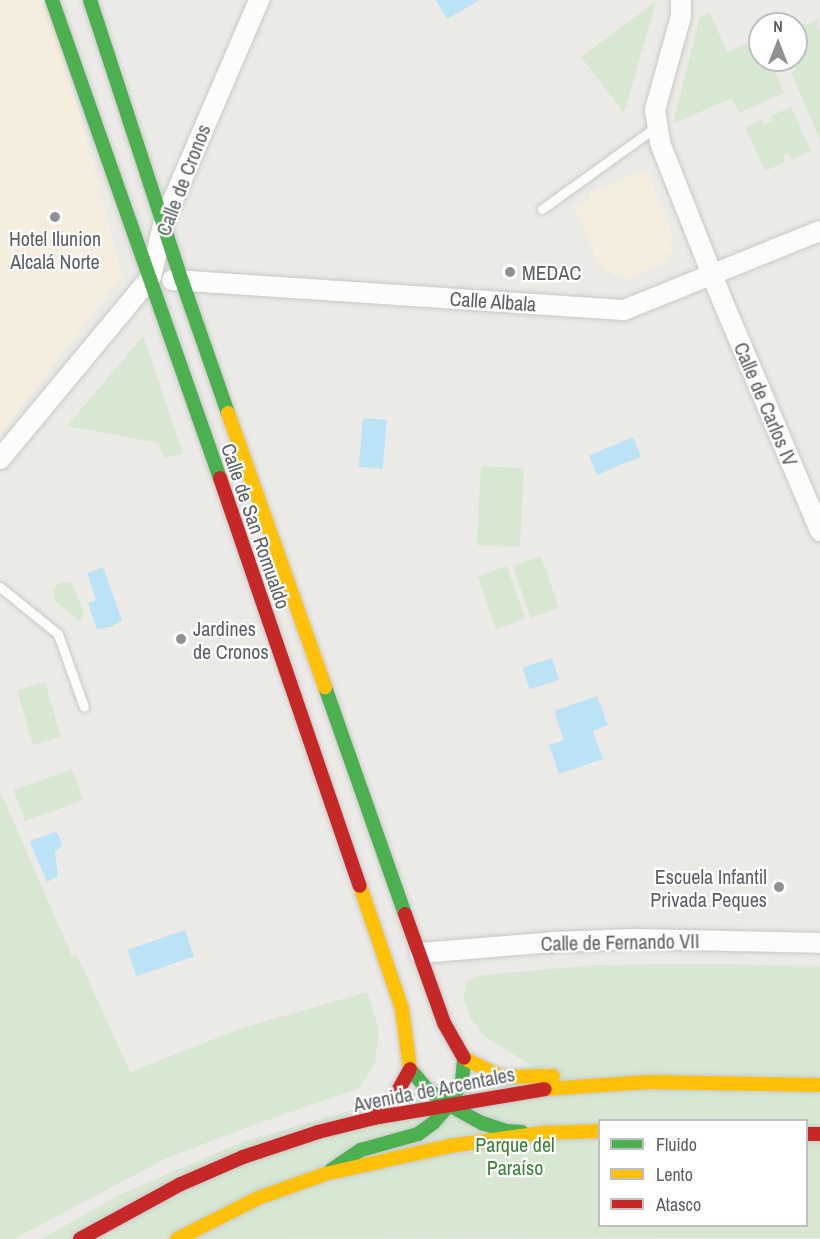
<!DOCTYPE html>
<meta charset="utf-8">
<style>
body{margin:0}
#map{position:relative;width:820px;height:1239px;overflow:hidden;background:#eceae6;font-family:"Archivo Narrow",sans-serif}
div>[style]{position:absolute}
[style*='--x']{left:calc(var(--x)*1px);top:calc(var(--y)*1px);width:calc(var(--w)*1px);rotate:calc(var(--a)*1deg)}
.commercial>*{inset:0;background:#f5eedf}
.green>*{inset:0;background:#d7e7d2;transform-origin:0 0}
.water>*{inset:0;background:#bbe3f5;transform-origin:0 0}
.roads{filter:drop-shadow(0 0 2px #c8c9c8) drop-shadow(0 0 2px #c8c9c8)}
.lane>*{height:9px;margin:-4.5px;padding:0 4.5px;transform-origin:4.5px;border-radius:4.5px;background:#fcfcfb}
.street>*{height:20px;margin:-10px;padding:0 10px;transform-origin:10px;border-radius:10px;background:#fcfcfb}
.fast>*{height:14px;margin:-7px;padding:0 7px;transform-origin:7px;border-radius:7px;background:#4caf50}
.slow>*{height:14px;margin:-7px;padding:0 7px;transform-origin:7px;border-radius:7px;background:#ffc107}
.jam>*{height:14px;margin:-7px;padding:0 7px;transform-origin:7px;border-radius:7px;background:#c62828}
.dots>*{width:16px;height:16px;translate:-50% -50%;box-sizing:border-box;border:3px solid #fff;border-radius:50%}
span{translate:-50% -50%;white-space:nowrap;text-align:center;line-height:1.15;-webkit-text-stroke:4.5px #fff;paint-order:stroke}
.street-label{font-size:20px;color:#5c6064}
.poi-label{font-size:20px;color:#5c6064}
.left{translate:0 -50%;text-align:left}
.right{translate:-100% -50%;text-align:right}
.park-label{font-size:20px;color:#3b8037}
.legend{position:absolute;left:598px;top:1119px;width:210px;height:108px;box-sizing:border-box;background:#fff;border:2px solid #bebfc1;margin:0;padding:8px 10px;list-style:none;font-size:18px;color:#5c6064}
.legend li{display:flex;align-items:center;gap:12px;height:30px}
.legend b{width:30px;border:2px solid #bebfc1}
.north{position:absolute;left:748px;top:12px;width:60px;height:60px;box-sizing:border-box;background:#fff;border:2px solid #bebfc1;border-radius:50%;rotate:0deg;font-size:16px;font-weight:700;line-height:24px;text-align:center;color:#5c6064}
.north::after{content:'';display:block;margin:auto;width:21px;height:27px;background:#8e9092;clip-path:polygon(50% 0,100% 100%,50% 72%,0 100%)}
</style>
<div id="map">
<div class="commercial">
<i style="clip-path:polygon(0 0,50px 0,122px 276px,0 434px)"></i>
<i style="clip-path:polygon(646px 169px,672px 233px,670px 234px,673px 241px,669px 243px,673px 252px,666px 255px,668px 262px,624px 280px,621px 274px,614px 277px,610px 269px,605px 271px,602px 263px,599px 264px,574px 205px,591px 198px,589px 193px)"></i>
</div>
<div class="green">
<i style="clip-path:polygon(656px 1px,624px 113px,581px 57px)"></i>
<i style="clip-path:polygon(710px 13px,727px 52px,760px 38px,760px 60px,770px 60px,784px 93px,739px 113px,732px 98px,673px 124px,700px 17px)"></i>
<i style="clip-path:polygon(820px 18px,817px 26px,820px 32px,820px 140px,791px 72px,797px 69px,794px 64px,789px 66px,786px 60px,796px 60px,796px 29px)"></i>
<i style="clip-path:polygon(791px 107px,811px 151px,792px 160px,788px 153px,783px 155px,785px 162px,765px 171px,745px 127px,762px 119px,764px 124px,773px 121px,771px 116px)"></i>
<i style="clip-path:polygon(143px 336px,183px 454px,164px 458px,159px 443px,67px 426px)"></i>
<i style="left:481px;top:466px;width:43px;height:79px;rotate:3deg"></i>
<i style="left:541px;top:556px;width:55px;height:30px;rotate:71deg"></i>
<i style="left:507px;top:566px;width:56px;height:31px;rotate:71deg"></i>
<i style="clip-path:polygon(60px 582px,72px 582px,84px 614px,79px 621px,54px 600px,54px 588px)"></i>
<i style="left:45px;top:682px;width:57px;height:29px;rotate:74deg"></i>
<i style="left:72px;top:769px;width:33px;height:62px;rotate:70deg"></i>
<i style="clip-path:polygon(0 791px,72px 956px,77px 955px,130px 1072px,242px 1028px,367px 992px,379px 1030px,375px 1063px,360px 1088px,245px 1128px,165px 1159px,14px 1239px,0 1239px)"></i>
<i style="clip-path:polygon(evenodd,705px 964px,820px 966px,820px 1238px,41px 1239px,121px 1194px,245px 1141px,413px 1092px,532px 1066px,486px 1037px,471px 1019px,464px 999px,466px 982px,481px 975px,595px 965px,705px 964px,600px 1120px,806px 1120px,806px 1226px,600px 1226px,600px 1120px)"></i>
</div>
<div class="water">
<i style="clip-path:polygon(436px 0,480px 0,447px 19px)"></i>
<i style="left:363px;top:418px;width:24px;height:49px;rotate:5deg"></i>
<i style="left:633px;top:437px;width:21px;height:48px;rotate:67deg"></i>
<i style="clip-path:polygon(103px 567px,122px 620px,111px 627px,97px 629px,88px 603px,96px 600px,87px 573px)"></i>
<i style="left:552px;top:658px;width:23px;height:31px;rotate:72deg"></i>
<i style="clip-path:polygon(597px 696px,608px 725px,593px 731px,603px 759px,559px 774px,549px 745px,564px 740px,554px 711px)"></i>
<i style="clip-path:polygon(55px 832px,58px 834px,62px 846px,55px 852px,58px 876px,47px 882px,30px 843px,32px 840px)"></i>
<i style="left:185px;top:930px;width:28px;height:61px;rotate:71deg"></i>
</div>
<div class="roads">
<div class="lane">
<i style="--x:542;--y:209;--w:142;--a:-35.8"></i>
<i style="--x:0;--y:587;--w:75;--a:39"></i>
<i style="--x:58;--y:634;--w:77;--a:70.4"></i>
</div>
<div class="street">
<i style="--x:681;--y:0;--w:16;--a:90"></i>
<i style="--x:681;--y:16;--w:98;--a:105.5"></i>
<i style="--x:655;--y:110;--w:33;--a:81"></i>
<i style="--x:660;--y:143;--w:171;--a:68.4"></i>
<i style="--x:723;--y:302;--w:249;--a:67"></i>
<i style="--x:172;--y:280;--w:453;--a:3.8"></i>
<i style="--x:624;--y:310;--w:211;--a:-22"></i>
<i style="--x:0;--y:459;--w:236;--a:-50.3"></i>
<i style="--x:151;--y:277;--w:57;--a:-76.9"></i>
<i style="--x:164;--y:221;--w:241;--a:-66.7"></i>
<i style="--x:420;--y:953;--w:133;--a:-4.7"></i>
<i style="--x:553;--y:942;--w:82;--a:-2.1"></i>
<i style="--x:635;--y:939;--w:185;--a:1.2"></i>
</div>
<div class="fast">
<i style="--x:52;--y:0;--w:507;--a:70.64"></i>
<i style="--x:90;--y:0;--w:296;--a:71.9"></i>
<i style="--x:182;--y:281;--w:140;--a:70.8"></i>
<i style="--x:325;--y:687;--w:241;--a:70.6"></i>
<i style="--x:410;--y:1069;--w:26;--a:50"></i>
<i style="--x:427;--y:1089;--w:27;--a:36"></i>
<i style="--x:449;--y:1105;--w:38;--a:29"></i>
<i style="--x:482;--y:1123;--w:26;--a:18"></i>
<i style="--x:507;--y:1131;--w:15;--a:4"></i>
<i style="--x:331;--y:1170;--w:36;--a:-34"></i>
<i style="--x:361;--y:1150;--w:59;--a:-15.7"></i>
<i style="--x:418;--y:1134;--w:19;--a:-36"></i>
<i style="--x:433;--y:1123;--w:24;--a:-48"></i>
<i style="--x:449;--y:1105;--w:26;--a:-61"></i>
<i style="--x:462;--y:1082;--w:24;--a:-85"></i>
</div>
<div class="slow">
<i style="--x:228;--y:413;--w:291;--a:70.5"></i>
<i style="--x:360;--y:886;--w:130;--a:71.1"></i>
<i style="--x:402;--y:1009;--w:61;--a:82.4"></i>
<i style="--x:464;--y:1058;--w:42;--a:27.2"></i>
<i style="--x:501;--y:1077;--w:52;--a:-1.1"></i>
<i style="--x:545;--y:1089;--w:104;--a:-3.9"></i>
<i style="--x:649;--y:1082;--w:171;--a:1"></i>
<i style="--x:177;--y:1239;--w:91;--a:-26.8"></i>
<i style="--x:258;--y:1198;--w:71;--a:-19.7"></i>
<i style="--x:325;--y:1174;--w:127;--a:-12.7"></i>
<i style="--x:449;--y:1146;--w:93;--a:-8"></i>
<i style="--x:541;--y:1133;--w:59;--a:-1.9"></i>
</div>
<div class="jam">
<i style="--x:220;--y:478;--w:431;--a:71.1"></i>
<i style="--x:405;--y:914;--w:116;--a:70.3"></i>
<i style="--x:444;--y:1023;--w:40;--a:60.3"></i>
<i style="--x:374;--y:1118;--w:28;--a:-45"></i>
<i style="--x:394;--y:1098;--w:33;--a:-61"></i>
<i style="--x:806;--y:1134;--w:14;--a:0"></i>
<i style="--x:80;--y:1239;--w:115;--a:-28.6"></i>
<i style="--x:181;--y:1184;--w:68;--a:-23.5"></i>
<i style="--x:243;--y:1157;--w:79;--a:-18.4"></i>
<i style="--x:318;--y:1132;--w:58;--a:-14"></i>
<i style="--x:374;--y:1118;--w:173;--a:-9.6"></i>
</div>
</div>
<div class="dots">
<i style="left:55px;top:217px;background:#8e9092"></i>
<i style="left:510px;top:272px;background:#8e9092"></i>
<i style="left:181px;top:639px;background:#8e9092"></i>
<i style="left:779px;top:887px;background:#8e9092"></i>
</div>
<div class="street-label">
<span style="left:183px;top:180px;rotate:-69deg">Calle de Cronos</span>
<span style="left:493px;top:301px;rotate:4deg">Calle Albala</span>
<span style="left:766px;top:404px;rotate:67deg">Calle de Carlos IV</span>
<span style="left:256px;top:526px;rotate:71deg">Calle de San Romualdo</span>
<span style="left:620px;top:942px;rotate:-1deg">Calle de Fernando VII</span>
<span style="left:434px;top:1089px;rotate:-11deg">Avenida de Arcentales</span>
</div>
<div class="poi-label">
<span style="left:55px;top:250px">Hotel Ilunion<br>Alcalá Norte</span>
<span class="left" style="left:522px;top:272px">MEDAC</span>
<span class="left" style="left:193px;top:640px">Jardines<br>de Cronos</span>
<span class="right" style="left:767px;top:888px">Escuela Infantil<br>Privada Peques</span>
</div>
<div class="park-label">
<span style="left:515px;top:1156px">Parque del<br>Paraíso</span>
</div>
<ul class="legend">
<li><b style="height:8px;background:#4caf50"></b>Fluido</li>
<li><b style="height:8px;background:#ffc107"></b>Lento</li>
<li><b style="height:8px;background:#c62828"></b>Atasco</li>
</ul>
<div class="north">N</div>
</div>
